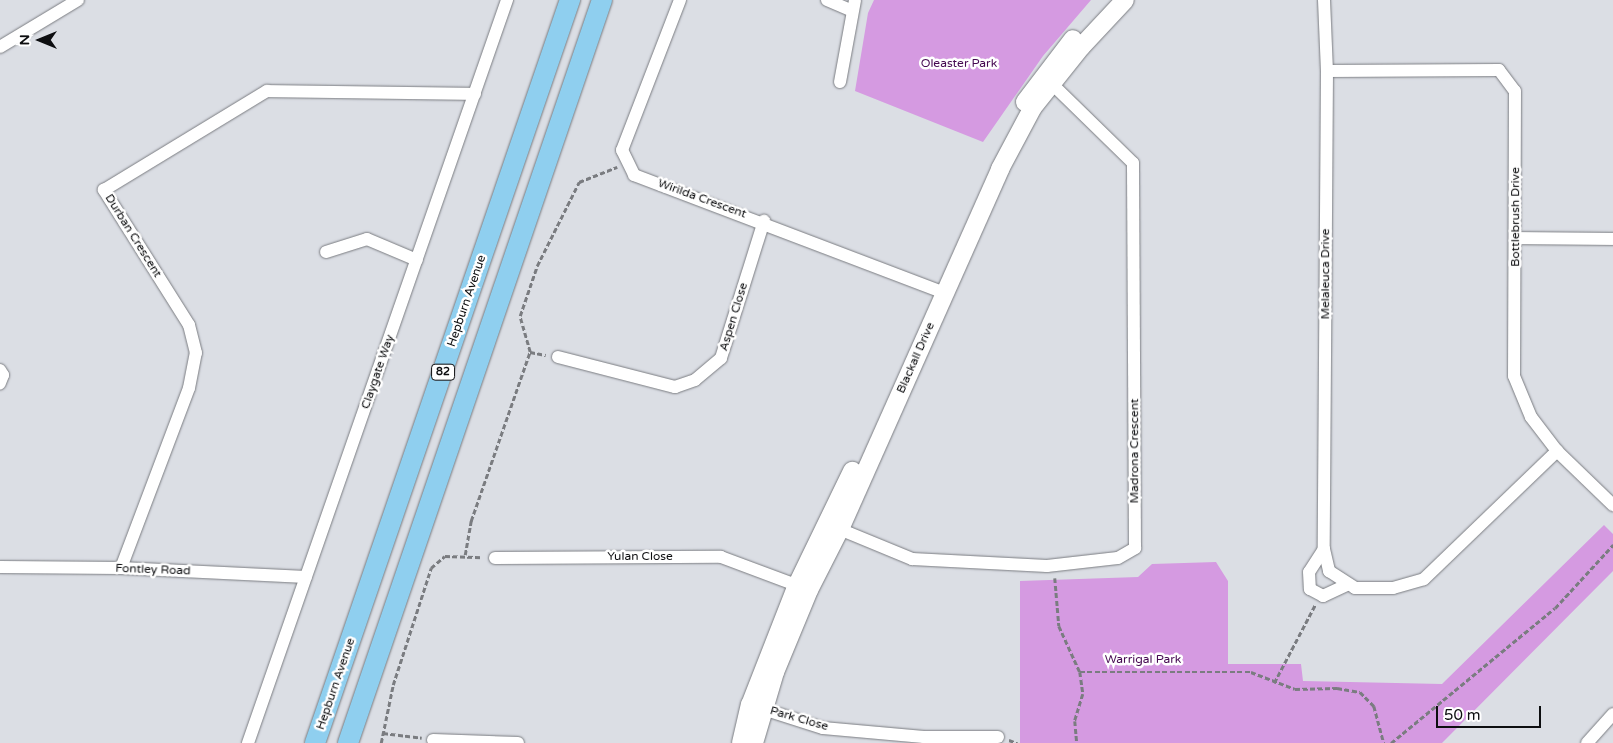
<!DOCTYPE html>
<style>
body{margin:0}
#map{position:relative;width:1613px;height:743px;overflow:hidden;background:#dbdee4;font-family:"Varela Round",sans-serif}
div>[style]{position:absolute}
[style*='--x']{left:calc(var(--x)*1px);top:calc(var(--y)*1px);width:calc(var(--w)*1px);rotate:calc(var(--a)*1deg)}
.green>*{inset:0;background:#d59ae1}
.path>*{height:2.5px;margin-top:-1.25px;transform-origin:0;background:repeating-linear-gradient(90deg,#7a7c80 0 5px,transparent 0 7.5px)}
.roads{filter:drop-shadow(0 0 1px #7a7c81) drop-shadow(0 0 1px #7a7c81)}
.street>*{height:12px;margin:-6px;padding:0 6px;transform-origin:6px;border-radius:6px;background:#fff}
.secondary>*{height:18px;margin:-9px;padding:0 9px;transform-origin:9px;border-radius:9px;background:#fff}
.primary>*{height:20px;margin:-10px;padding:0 10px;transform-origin:10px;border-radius:10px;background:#8fcfef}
span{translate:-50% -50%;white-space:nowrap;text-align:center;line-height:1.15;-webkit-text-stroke:5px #fff;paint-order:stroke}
.shield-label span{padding:1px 4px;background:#fff;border:1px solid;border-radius:4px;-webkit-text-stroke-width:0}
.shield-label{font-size:11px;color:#0d0e10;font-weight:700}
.park-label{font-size:12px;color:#450951}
.street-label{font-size:12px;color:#0d0e10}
.north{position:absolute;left:15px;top:15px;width:50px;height:50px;-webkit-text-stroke:4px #fff;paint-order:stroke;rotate:270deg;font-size:14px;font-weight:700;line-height:20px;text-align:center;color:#0d0e10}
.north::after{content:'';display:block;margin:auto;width:18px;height:22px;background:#0d0e10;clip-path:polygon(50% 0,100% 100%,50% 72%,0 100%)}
.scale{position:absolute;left:1436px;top:706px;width:105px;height:22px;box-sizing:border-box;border:2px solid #0d0e10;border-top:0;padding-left:6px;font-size:15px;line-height:18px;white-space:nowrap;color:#0d0e10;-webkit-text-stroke:4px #fff;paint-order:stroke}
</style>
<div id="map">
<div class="green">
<i style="clip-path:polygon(874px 0,1091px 0,1043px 56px,983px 142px,855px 91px,868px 13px)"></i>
<i style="clip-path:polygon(1604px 525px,1613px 534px,1613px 571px,1442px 743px,1020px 743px,1020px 581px,1138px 577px,1152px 564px,1216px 562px,1228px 581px,1228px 664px,1301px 664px,1303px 681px,1442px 684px)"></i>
</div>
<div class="path">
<i style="--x:530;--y:352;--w:16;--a:11"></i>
<i style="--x:465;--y:555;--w:35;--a:-80"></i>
<i style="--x:471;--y:521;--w:179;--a:-70.8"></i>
<i style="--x:530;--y:352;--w:37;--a:-106"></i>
<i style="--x:520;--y:316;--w:53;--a:-71.2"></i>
<i style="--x:537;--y:266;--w:94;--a:-63.4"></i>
<i style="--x:579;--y:182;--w:41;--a:-21.5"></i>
<i style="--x:1055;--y:578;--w:48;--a:85.2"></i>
<i style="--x:1059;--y:626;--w:51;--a:65.5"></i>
<i style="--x:1080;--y:672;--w:22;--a:82"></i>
<i style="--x:1083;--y:694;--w:28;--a:107"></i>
<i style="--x:1075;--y:721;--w:22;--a:85"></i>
<i style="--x:1080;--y:672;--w:171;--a:0"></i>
<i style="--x:1251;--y:672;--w:47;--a:21.1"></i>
<i style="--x:1295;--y:689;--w:42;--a:-1.4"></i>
<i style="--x:1337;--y:688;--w:23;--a:10"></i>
<i style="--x:1360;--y:692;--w:20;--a:45"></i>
<i style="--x:1374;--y:706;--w:38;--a:75"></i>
<i style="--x:1274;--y:683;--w:88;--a:-62.3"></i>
<i style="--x:383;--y:733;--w:39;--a:7"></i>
<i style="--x:1009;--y:740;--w:9;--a:21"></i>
<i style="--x:381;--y:743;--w:59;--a:-78.3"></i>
<i style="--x:393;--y:685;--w:123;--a:-72"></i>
<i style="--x:431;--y:568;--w:18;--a:-41"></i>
<i style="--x:445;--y:556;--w:37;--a:2"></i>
<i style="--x:1391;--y:743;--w:212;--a:-39.5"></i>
<i style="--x:1555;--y:608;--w:86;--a:-47.4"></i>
</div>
<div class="roads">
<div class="street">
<i style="--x:680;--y:0;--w:161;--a:111.1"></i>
<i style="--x:622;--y:150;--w:28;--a:64"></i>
<i style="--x:634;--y:175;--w:333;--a:20.8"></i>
<i style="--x:827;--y:0;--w:26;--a:23"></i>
<i style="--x:1324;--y:0;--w:71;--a:87.6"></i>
<i style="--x:1327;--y:71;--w:478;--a:90.4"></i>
<i style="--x:1324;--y:549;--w:23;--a:77"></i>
<i style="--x:1329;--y:571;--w:31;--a:33"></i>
<i style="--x:1355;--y:588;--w:38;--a:0"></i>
<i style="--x:1393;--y:588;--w:32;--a:-16"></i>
<i style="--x:1424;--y:579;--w:185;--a:-43.9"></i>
<i style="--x:0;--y:47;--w:91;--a:-31.1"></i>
<i style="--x:1327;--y:71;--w:172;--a:-0.3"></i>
<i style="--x:1499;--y:70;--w:26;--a:53"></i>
<i style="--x:1515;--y:91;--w:285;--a:90.2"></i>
<i style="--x:1514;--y:376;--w:44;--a:67.5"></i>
<i style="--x:1531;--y:417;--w:43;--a:52.6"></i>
<i style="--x:1557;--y:451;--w:78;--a:44"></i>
<i style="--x:840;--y:82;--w:83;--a:-79.6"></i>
<i style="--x:1516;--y:238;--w:97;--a:0.6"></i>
<i style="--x:326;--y:252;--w:43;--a:-17.6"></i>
<i style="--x:367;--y:239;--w:54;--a:22.8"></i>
<i style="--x:558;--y:357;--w:121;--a:14.4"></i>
<i style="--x:675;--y:387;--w:21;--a:-19"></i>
<i style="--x:695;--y:380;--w:34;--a:-40"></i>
<i style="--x:721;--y:358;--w:144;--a:-72.6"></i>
<i style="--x:0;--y:370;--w:6;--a:59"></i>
<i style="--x:3;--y:375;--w:9;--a:111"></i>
<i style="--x:832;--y:526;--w:87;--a:22.4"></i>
<i style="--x:912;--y:559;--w:135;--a:3"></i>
<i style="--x:1047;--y:566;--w:71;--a:-6.4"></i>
<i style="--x:1118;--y:558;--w:20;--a:-30"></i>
<i style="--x:1135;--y:548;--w:385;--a:-90.3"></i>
<i style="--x:1133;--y:163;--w:122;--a:-135.7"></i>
<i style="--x:1324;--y:549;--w:27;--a:123"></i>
<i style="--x:1309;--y:572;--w:17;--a:87"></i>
<i style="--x:1310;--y:589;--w:15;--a:28"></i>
<i style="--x:1323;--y:596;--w:26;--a:-25"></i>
<i style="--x:495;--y:558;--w:226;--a:-0.3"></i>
<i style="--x:721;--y:557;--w:89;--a:20.5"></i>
<i style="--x:0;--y:567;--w:121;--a:0.5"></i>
<i style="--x:121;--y:568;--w:185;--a:2.8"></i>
<i style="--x:121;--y:568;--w:192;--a:-69.3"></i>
<i style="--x:189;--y:388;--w:36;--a:-79"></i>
<i style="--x:196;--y:353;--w:29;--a:-104"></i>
<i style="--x:189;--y:325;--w:160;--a:-122.2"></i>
<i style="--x:104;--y:190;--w:191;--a:-31.3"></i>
<i style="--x:267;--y:91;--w:208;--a:0.8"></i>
<i style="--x:757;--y:707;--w:69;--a:17.7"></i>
<i style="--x:823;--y:728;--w:101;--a:5.1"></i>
<i style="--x:924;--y:737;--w:74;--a:0"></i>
<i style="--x:433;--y:740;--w:85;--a:2"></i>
<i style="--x:248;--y:743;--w:787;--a:-70.78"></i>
<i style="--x:1587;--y:743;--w:39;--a:-48"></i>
</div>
<div class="secondary">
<i style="--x:1025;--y:102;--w:79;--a:-52.7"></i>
<i style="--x:741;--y:743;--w:39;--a:-77"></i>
<i style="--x:750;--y:705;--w:129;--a:-68.6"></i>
<i style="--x:797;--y:585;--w:127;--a:-64.2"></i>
<i style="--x:754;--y:743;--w:74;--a:-73.5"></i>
<i style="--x:775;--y:672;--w:89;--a:-67.5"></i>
<i style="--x:809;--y:590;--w:68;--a:-63.1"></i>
<i style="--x:840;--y:529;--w:394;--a:-66"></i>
<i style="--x:1000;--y:169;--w:70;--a:-62"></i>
<i style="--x:1033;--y:107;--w:77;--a:-51.3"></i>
<i style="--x:1081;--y:47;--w:64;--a:-46.9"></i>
</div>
<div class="primary">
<i style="--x:315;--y:743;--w:786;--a:-71.06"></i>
<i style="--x:348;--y:743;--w:785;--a:-71.13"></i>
</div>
</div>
<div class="shield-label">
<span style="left:443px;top:372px">82</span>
</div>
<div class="park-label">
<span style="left:959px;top:64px">Oleaster Park</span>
<span style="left:1143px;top:660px">Warrigal Park</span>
</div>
<div class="street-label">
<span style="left:702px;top:199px;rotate:20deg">Wirilda Crescent</span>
<span style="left:1516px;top:217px;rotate:-90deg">Bottlebrush Drive</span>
<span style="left:133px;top:236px;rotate:58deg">Durban Crescent</span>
<span style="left:1326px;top:274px;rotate:-90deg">Melaleuca Drive</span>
<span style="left:467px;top:301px;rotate:-71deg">Hepburn Avenue</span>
<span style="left:734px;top:317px;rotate:-73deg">Aspen Close</span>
<span style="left:916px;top:358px;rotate:-66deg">Blackall Drive</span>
<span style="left:378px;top:372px;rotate:-71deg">Claygate Way</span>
<span style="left:1135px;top:451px;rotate:-90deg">Madrona Crescent</span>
<span style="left:640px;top:557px">Yulan Close</span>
<span style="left:153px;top:570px;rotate:2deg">Fontley Road</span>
<span style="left:336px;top:684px;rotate:-71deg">Hepburn Avenue</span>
<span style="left:799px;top:719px;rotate:16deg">Park Close</span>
</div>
<div class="north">N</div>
<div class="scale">50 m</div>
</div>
